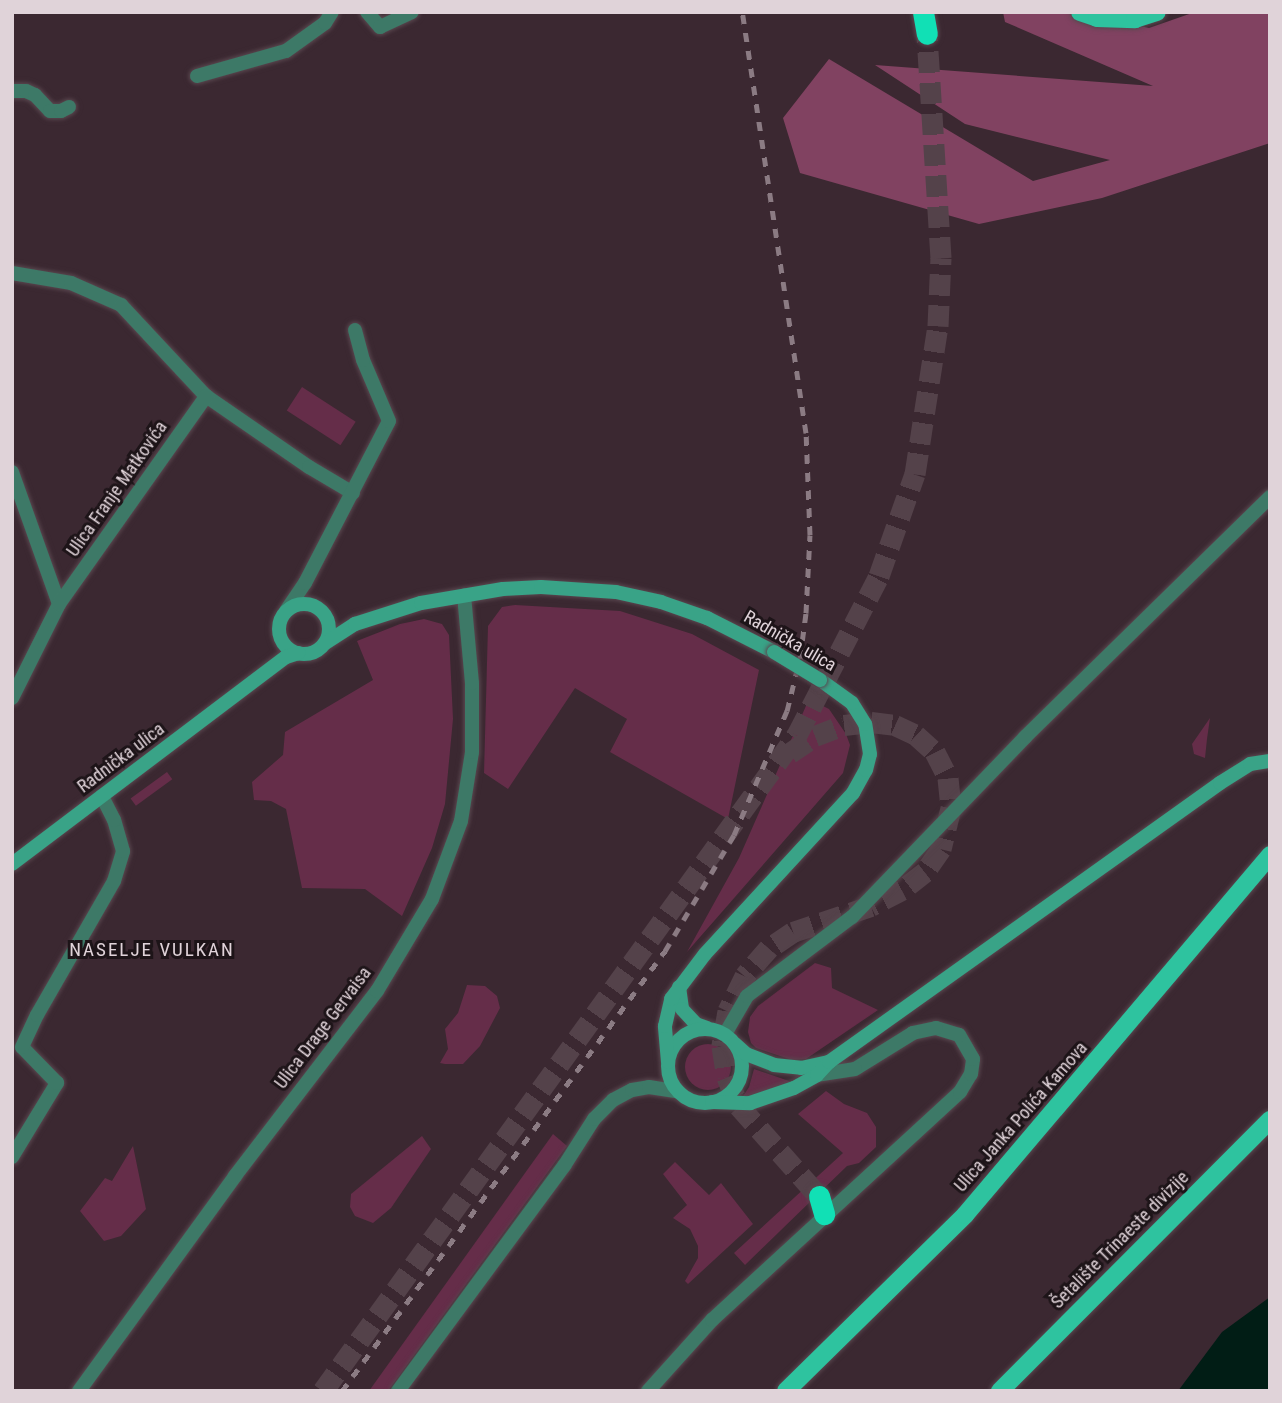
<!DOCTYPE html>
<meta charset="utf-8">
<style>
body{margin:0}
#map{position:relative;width:1282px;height:1403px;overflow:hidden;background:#3b2831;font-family:"Roboto Condensed",sans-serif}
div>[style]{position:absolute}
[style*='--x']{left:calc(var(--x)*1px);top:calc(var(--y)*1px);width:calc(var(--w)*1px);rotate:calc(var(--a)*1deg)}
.green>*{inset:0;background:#652d49;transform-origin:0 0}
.round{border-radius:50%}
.forest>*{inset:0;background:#814261}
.water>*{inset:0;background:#011d15}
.highway-tunnel>*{height:21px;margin-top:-10.5px;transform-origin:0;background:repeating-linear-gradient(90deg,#54424a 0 21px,transparent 0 31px)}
.roads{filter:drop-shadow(0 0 2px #59474f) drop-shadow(0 0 2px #59474f)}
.street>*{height:14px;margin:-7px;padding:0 7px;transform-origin:7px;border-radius:7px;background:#3d7967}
.secondary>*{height:14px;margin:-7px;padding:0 7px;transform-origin:7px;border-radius:7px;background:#39a387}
.secondary>.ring{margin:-7px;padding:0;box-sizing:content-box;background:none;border:14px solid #39a387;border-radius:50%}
.primary>*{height:18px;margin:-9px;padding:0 9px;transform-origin:9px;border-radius:9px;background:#2ec39f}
.highway>*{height:21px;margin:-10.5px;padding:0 10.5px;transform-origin:10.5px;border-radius:10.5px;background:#11e0b5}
.rail>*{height:5px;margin-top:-2.5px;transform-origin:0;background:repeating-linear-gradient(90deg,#8b7b83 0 9px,transparent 0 18px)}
.bridges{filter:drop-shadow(0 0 2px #59474f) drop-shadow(0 0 2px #59474f)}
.secondary-bridge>*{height:14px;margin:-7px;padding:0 7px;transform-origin:7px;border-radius:7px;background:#39a387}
span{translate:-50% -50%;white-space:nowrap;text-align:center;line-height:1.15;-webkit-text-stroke:6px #1d1418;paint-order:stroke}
.street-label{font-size:18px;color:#e0d3d9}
.neighbourhood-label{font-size:19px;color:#e0d3d9;letter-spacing:2px}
.frame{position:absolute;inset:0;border:14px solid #e0d3d9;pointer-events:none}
</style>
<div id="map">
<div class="green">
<i style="left:302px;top:387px;width:64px;height:28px;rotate:33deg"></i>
<i style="clip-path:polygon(515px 605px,620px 611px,692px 634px,759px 670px,728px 819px,610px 752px,627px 719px,575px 688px,508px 789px,484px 773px,488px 626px,502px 607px)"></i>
<i style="clip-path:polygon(424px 619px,442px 624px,449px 635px,453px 719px,445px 804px,432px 848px,402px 916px,365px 889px,302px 888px,286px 809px,271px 801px,254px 800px,252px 782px,283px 755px,285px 732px,373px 680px,357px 641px,400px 624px)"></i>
<i style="clip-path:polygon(809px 699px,829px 709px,846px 734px,850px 745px,843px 773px,687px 952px,739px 858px)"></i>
<i style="clip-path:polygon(1210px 718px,1207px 739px,1205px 758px,1194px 754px,1192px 744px)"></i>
<i style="left:167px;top:772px;width:9px;height:45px;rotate:54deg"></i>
<i style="clip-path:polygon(815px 963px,831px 968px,832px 988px,878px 1010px,806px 1059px,792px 1060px,756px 1048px,751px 1043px,748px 1032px,750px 1017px,758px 1006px)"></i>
<i style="clip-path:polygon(467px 985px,485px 986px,497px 996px,500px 1008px,480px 1046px,463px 1064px,445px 1064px,440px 1063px,448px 1049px,445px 1029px,458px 1013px)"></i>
<i class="round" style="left:685px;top:1044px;width:46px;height:46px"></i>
<i style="clip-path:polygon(754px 1069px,792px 1082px,742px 1098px,749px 1087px)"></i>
<i style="clip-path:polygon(826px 1091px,844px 1104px,867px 1113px,876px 1127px,876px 1147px,859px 1163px,847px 1166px,745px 1265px,734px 1253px,843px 1153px,798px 1114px)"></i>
<i style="clip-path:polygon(553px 1134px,567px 1146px,388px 1391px,369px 1391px)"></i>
<i style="clip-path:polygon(422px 1136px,431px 1149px,391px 1208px,373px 1223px,355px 1216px,350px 1207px,351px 1194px)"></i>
<i style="clip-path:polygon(133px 1146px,146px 1209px,121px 1236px,104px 1241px,80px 1211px,105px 1178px,112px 1181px)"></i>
<i style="clip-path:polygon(675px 1162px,709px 1195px,721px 1183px,753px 1224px,688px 1284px,685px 1281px,698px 1258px,698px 1246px,690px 1229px,673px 1218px,687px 1205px,663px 1174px)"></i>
</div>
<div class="forest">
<i style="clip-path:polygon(1003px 12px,1078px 12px,1149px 28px,1195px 12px,1270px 12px,1270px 143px,1102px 198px,979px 224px,800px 173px,783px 118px,829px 59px,1033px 181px,1110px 160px,965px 124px,875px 65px,1153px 86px,1005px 22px)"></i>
</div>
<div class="water">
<i style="clip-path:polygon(1270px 1297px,1270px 1391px,1178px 1391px,1222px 1332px)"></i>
</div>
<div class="highway-tunnel">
<i style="--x:790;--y:753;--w:30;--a:-34"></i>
<i style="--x:815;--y:736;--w:31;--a:-21"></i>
<i style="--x:844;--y:725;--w:27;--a:-6"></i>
<i style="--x:871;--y:722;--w:24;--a:7"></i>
<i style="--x:895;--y:725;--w:23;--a:25"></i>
<i style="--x:916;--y:735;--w:25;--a:42"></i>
<i style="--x:935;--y:752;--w:29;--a:63"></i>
<i style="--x:948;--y:778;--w:30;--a:84"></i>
<i style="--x:951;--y:808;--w:42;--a:103.7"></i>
<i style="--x:941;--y:849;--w:28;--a:125"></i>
<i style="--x:925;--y:872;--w:29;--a:142"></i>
<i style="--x:902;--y:890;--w:35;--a:153"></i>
<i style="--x:871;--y:906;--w:82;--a:161.6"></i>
<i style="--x:793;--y:932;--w:29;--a:146"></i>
<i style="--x:769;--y:948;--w:37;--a:131"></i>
<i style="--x:745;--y:976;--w:39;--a:116"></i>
<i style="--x:728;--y:1011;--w:36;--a:100"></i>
<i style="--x:722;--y:1046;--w:31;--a:81"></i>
<i style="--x:727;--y:1077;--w:31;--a:68"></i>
<i style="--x:739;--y:1106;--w:120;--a:48.4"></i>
<i style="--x:323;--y:1391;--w:809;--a:-54.15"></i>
<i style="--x:797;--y:735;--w:179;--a:-62.7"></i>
<i style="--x:879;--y:576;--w:108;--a:-70.6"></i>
<i style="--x:915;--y:474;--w:150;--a:-81.2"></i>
<i style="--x:938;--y:326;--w:68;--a:-87.5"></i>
<i style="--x:941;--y:258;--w:224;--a:-93.6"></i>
</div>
<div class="roads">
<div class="street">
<i style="--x:367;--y:12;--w:20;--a:49"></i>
<i style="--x:380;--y:27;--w:35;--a:-25"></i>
<i style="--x:197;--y:76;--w:92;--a:-15.7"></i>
<i style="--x:286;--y:51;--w:48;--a:-35.7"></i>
<i style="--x:325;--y:23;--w:13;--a:-58"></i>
<i style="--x:12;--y:91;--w:14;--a:0"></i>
<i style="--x:26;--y:91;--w:10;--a:24"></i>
<i style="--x:35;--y:95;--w:22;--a:47"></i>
<i style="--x:50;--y:111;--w:11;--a:0"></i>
<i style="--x:61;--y:111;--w:9;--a:-27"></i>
<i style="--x:12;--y:273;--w:60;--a:9.6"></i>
<i style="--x:71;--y:283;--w:55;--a:23.7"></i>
<i style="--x:121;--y:305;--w:125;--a:47"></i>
<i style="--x:206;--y:396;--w:125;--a:34.6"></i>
<i style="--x:309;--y:467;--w:51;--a:30.6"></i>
<i style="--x:12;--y:472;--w:140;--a:70.4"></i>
<i style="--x:286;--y:611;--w:34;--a:-56"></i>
<i style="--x:305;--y:583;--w:182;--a:-62.6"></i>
<i style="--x:389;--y:421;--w:66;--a:-113.1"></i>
<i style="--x:363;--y:360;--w:31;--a:-105"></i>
<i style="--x:12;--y:698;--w:105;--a:-63.4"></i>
<i style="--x:59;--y:604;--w:255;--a:-54.7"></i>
<i style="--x:725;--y:1034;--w:44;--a:-59.9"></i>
<i style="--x:747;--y:996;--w:131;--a:-37"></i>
<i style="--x:852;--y:917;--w:250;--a:-46.1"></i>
<i style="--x:1025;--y:737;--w:343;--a:-44.4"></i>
<i style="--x:12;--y:1157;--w:87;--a:-58.7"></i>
<i style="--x:57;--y:1083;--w:50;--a:-134.2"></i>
<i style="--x:22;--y:1047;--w:35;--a:-65"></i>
<i style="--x:37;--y:1015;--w:155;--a:-60.1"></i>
<i style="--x:114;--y:881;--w:31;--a:-73"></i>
<i style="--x:123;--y:851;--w:32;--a:-106"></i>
<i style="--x:114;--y:820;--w:27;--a:-117"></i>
<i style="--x:79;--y:1391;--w:266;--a:-54"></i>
<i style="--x:235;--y:1176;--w:233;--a:-52.5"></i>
<i style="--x:377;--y:991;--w:107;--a:-59.1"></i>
<i style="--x:432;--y:899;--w:83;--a:-69.6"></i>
<i style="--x:461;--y:821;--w:70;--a:-80.9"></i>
<i style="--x:472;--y:752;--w:69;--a:-90"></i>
<i style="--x:472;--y:683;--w:88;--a:-95.2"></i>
<i style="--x:398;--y:1391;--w:280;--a:-53.6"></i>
<i style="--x:564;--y:1166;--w:56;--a:-57.4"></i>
<i style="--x:594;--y:1119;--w:27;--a:-45"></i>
<i style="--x:613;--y:1100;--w:21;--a:-28"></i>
<i style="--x:632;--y:1090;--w:17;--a:-10"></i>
<i style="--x:649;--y:1087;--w:30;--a:9"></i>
<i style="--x:648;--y:1391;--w:96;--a:-48"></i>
<i style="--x:712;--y:1320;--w:337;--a:-42.6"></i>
<i style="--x:960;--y:1092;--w:21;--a:-59"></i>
<i style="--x:971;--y:1074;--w:15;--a:-82"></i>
<i style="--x:973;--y:1059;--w:28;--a:-120"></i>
<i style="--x:959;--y:1035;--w:24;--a:-163"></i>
<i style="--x:936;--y:1028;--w:24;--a:168"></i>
<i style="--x:913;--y:1033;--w:68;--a:148.2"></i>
<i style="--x:855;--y:1069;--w:38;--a:171"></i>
</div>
<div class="secondary">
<i class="ring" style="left:279px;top:604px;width:36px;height:36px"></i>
<i style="--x:324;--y:644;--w:37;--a:-33"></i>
<i style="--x:355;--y:624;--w:69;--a:-17.7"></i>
<i style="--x:421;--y:603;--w:83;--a:-9.7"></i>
<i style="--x:503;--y:589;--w:38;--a:-3"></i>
<i style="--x:541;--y:587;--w:75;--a:3.8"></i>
<i style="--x:616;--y:592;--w:46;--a:12.5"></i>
<i style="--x:661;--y:602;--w:49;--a:19.2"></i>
<i style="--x:707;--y:618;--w:75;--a:26.9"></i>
<i style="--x:12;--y:864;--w:343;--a:-37.1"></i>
<i style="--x:286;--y:657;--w:13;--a:-18"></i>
<i style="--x:679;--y:987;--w:22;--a:82"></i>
<i style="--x:682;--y:1009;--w:21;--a:47"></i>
<i style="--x:696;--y:1024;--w:12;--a:20"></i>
<i class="ring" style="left:668px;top:1029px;width:60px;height:60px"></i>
<i style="--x:735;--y:1044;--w:15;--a:42"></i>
<i style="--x:746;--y:1054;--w:30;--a:21"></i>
<i style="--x:774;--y:1065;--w:27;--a:6"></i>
<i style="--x:801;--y:1068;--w:29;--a:-12"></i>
<i style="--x:668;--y:1062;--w:36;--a:-95"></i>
<i style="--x:665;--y:1026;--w:28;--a:-77"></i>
<i style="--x:671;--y:999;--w:56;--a:-52.9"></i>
<i style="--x:705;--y:954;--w:219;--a:-47.4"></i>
<i style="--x:853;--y:793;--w:26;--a:-61"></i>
<i style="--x:866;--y:770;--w:16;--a:-76"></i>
<i style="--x:870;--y:754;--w:30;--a:-99"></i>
<i style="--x:865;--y:724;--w:25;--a:-122"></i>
<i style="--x:852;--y:703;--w:39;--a:-144"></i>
<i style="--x:712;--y:1102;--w:38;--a:2"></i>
<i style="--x:750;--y:1103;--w:46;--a:-18.8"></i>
<i style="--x:794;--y:1088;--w:26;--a:-29"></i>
<i style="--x:817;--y:1075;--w:18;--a:-47"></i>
<i style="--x:829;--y:1062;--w:480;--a:-35.5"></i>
<i style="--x:1220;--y:783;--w:36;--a:-32"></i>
<i style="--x:1250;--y:764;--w:20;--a:-9"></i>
</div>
<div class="primary">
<i style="--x:1080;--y:12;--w:18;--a:19"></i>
<i style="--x:1097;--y:18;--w:38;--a:2"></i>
<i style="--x:1135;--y:19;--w:23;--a:-18"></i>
<i style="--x:786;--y:1391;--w:251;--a:-44.5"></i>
<i style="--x:965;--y:1215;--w:472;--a:-49.7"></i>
<i style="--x:1000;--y:1391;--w:383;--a:-45.1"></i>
</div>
<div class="highway">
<i style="--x:923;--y:12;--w:22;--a:80"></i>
<i style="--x:819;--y:1196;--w:19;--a:74"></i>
</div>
</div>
<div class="rail">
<i style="--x:342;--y:1391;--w:546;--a:-53.72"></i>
<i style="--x:665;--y:951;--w:135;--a:-59.3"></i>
<i style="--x:734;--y:835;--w:135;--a:-66.9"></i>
<i style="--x:787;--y:711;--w:55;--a:-76.2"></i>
<i style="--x:800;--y:658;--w:45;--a:-82.4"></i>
<i style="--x:806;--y:613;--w:78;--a:-87.1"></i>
<i style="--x:810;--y:535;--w:102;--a:-92.2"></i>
<i style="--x:806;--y:433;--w:426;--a:-98.6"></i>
</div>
<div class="bridges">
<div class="secondary-bridge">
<i style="--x:774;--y:652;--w:54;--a:31.3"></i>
</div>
</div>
<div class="street-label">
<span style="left:117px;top:489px;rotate:-55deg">Ulica Franje Matkovića</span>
<span style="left:790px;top:641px;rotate:30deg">Radnička ulica</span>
<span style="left:121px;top:758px;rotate:-37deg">Radnička ulica</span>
<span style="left:323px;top:1028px;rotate:-53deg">Ulica Drage Gervaisa</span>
<span style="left:1021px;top:1117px;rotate:-49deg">Ulica Janka Polića Kamova</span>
<span style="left:1120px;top:1240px;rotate:-45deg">Šetalište Trinaeste divizije</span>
</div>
<div class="neighbourhood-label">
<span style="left:152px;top:950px">NASELJE VULKAN</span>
</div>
<div class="frame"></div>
</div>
